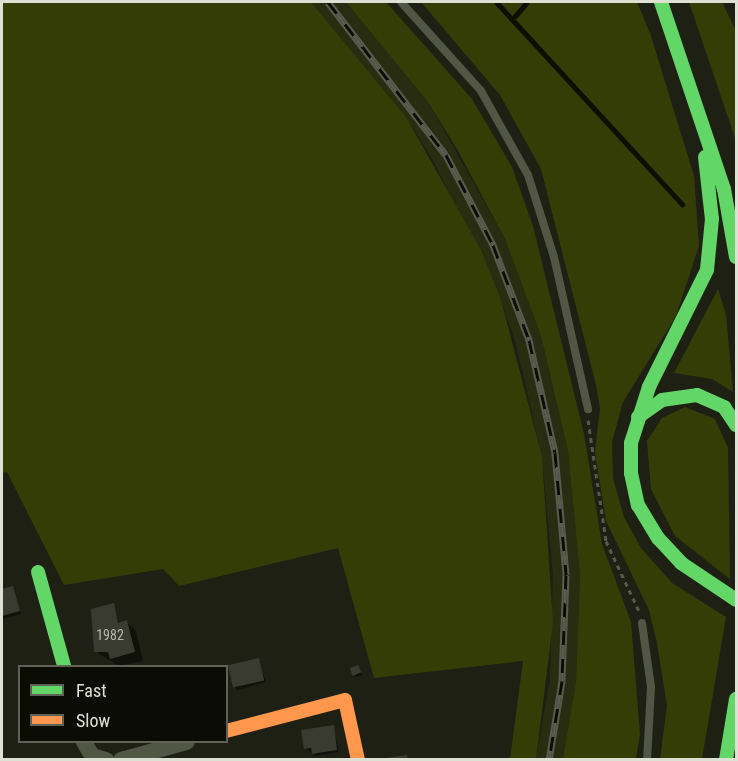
<!DOCTYPE html>
<style>
body{margin:0}
#map{position:relative;width:738px;height:761px;overflow:hidden;background:#1e2014;font-family:"Roboto Condensed",sans-serif}
div>[style]{position:absolute}
[style*='--x']{left:calc(var(--x)*1px);top:calc(var(--y)*1px);width:calc(var(--w)*1px);rotate:calc(var(--a)*1deg)}
.built>*{inset:0;background:#282d12}
.green>*{inset:0;background:#353d07}
.shadow>*{inset:0;background:#0007}
.stream>*{height:5px;margin:-2.5px;padding:0 2.5px;transform-origin:2.5px;border-radius:2.5px;background:#0c0f02}
.building>*{inset:0;background:#393b31;transform-origin:0 0}
.path>*{height:3px;margin-top:-1.5px;transform-origin:0;background:repeating-linear-gradient(90deg,#56594c 0 4.5px,transparent 0 9px)}
.lane>*{height:8px;margin:-4px;padding:0 4px;transform-origin:4px;border-radius:4px;background:#525645}
.street>*{height:16px;margin:-8px;padding:0 8px;transform-origin:8px;border-radius:8px;background:#525645}
.fast>*{height:14px;margin:-7px;padding:0 7px;transform-origin:7px;border-radius:7px;background:#63d668}
.slow>*{height:14px;margin:-7px;padding:0 7px;transform-origin:7px;border-radius:7px;background:#ff974d}
.rail>*{height:7px;margin-top:-3.5px;transform-origin:0;background:repeating-linear-gradient(90deg,#0b0d05 0 14px,#585b4e 0 28px);box-sizing:border-box;border-block:2px solid #585b4e}
span{translate:-50% -50%;white-space:nowrap;text-align:center;line-height:1.15;-webkit-text-stroke:6px #0b0d05;paint-order:stroke}
.number-label{font-size:14px;color:#b4b8aa}
.number-label span{-webkit-text-stroke-width:0}
.frame{position:absolute;inset:0;border:3px solid #dde1d3;pointer-events:none}
.legend{position:absolute;left:18px;top:665px;width:210px;height:78px;box-sizing:border-box;background:#0b0d05;border:2px solid #5f6257;margin:0;padding:8px 10px;list-style:none;font-size:18px;color:#dde1d3}
.legend li{display:flex;align-items:center;gap:12px;height:30px}
.legend b{width:30px;border:2px solid #5f6257}
</style>
<div id="map">
<div class="built">
<i style="clip-path:polygon(311px 2px,346px 2px,428px 102px,505px 239px,541px 336px,568px 451px,580px 575px,576px 682px,563px 759px,536px 759px,550px 680px,553px 575px,542px 456px,516px 344px,501px 300px,434px 162px,406px 117px)"></i>
</div>
<div class="green">
<i style="clip-path:polygon(2px 2px,311px 2px,406px 117px,481px 250px,501px 300px,542px 456px,553px 623px,536px 759px,510px 759px,523px 661px,374px 678px,338px 548px,179px 586px,163px 569px,64px 585px,7px 472px,2px 473px)"></i>
<i style="clip-path:polygon(346px 2px,386px 2px,472px 99px,512px 167px,533px 226px,584px 434px,602px 544px,631px 622px,640px 734px,636px 759px,563px 759px,576px 682px,580px 575px,568px 451px,541px 336px,505px 239px,457px 149px,428px 102px)"></i>
<i style="clip-path:polygon(421px 2px,637px 2px,651px 36px,694px 176px,699px 246px,676px 316px,623px 402px,612px 442px,613px 478px,624px 517px,641px 548px,672px 583px,726px 617px,702px 759px,660px 759px,667px 706px,657px 643px,649px 610px,606px 521px,595px 452px,600px 408px,596px 385px,541px 169px,500px 95px)"></i>
<i style="clip-path:polygon(689px 2px,722px 2px,736px 31px,736px 141px)"></i>
<i style="clip-path:polygon(718px 289px,726px 315px,733px 392px,712px 379px,674px 373px)"></i>
<i style="clip-path:polygon(685px 407px,715px 419px,728px 448px,730px 579px,675px 536px,651px 489px,647px 441px,662px 418px)"></i>
</div>
<div class="shadow">
<i style="clip-path:polygon(13px 588px,21px 614px,2px 619px,2px 591px)"></i>
<i style="clip-path:polygon(113px 605px,119px 624px,127px 622px,136px 631px,143px 661px,119px 666px,99px 654px,93px 631px)"></i>
<i style="clip-path:polygon(258px 660px,266px 682px,237px 690px,235px 687px)"></i>
<i style="clip-path:polygon(358px 667px,362px 675px,355px 677px,351px 669px)"></i>
<i style="clip-path:polygon(333px 727px,339px 752px,316px 756px,305px 748px)"></i>
</div>
<div class="stream">
<i style="--x:496;--y:2;--w:275;--a:47.4"></i>
<i style="--x:515;--y:16;--w:18;--a:-49"></i>
</div>
<div class="building">
<i style="clip-path:polygon(13px 586px,20px 611px,2px 616px,2px 589px)"></i>
<i style="clip-path:polygon(114px 603px,118px 623px,127px 620px,135px 652px,110px 659px,108px 652px,94px 652px,91px 609px)"></i>
<i style="left:259px;top:658px;width:23px;height:32px;rotate:77deg"></i>
<i style="left:358px;top:665px;width:8px;height:9px;rotate:67deg"></i>
<i style="clip-path:polygon(334px 725px,337px 750px,312px 754px,311px 748px,304px 749px,301px 730px)"></i>
<i style="clip-path:polygon(407px 755px,408px 760px,386px 760px,386px 758px)"></i>
</div>
<div class="path">
<i style="--x:588;--y:420;--w:122;--a:81.5"></i>
<i style="--x:606;--y:541;--w:77;--a:64.8"></i>
</div>
<div class="lane">
<i style="--x:401;--y:2;--w:120;--a:48"></i>
<i style="--x:481;--y:91;--w:96;--a:60.8"></i>
<i style="--x:528;--y:175;--w:86;--a:72.4"></i>
<i style="--x:554;--y:257;--w:156;--a:77.4"></i>
<i style="--x:642;--y:623;--w:65;--a:82"></i>
<i style="--x:651;--y:687;--w:73;--a:93.1"></i>
</div>
<div class="street">
<i style="--x:84;--y:742;--w:16;--a:60"></i>
<i style="--x:92;--y:756;--w:15;--a:16"></i>
<i style="--x:121;--y:760;--w:68;--a:-15.3"></i>
</div>
<div class="fast">
<i style="--x:661;--y:2;--w:197;--a:71.4"></i>
<i style="--x:724;--y:189;--w:69;--a:80"></i>
<i style="--x:705;--y:157;--w:62;--a:83.6"></i>
<i style="--x:712;--y:219;--w:51;--a:95.6"></i>
<i style="--x:707;--y:270;--w:131;--a:116.4"></i>
<i style="--x:649;--y:387;--w:59;--a:107.8"></i>
<i style="--x:631;--y:443;--w:30;--a:90"></i>
<i style="--x:631;--y:473;--w:33;--a:78"></i>
<i style="--x:638;--y:505;--w:39;--a:59"></i>
<i style="--x:658;--y:538;--w:34;--a:47"></i>
<i style="--x:681;--y:563;--w:66;--a:33.9"></i>
<i style="--x:638;--y:417;--w:29;--a:-35"></i>
<i style="--x:662;--y:400;--w:35;--a:-8"></i>
<i style="--x:697;--y:395;--w:30;--a:24"></i>
<i style="--x:724;--y:407;--w:22;--a:56"></i>
<i style="--x:38;--y:572;--w:98;--a:74.5"></i>
<i style="--x:726;--y:760;--w:62;--a:-80.7"></i>
</div>
<div class="slow">
<i style="--x:226;--y:731;--w:123;--a:-14.6"></i>
<i style="--x:345;--y:700;--w:61;--a:77.8"></i>
</div>
<div class="rail">
<i style="--x:328;--y:2;--w:193;--a:52.4"></i>
<i style="--x:446;--y:155;--w:102;--a:62.4"></i>
<i style="--x:493;--y:245;--w:102;--a:69.2"></i>
<i style="--x:529;--y:340;--w:116;--a:77"></i>
<i style="--x:555;--y:453;--w:122;--a:84.8"></i>
<i style="--x:566;--y:575;--w:106;--a:92.2"></i>
<i style="--x:562;--y:681;--w:80;--a:99.3"></i>
</div>
<div class="number-label">
<span style="left:110px;top:635px">1982</span>
</div>
<div class="frame"></div>
<ul class="legend">
<li><b style="height:8px;background:#63d668"></b>Fast</li>
<li><b style="height:8px;background:#ff974d"></b>Slow</li>
</ul>
</div>
